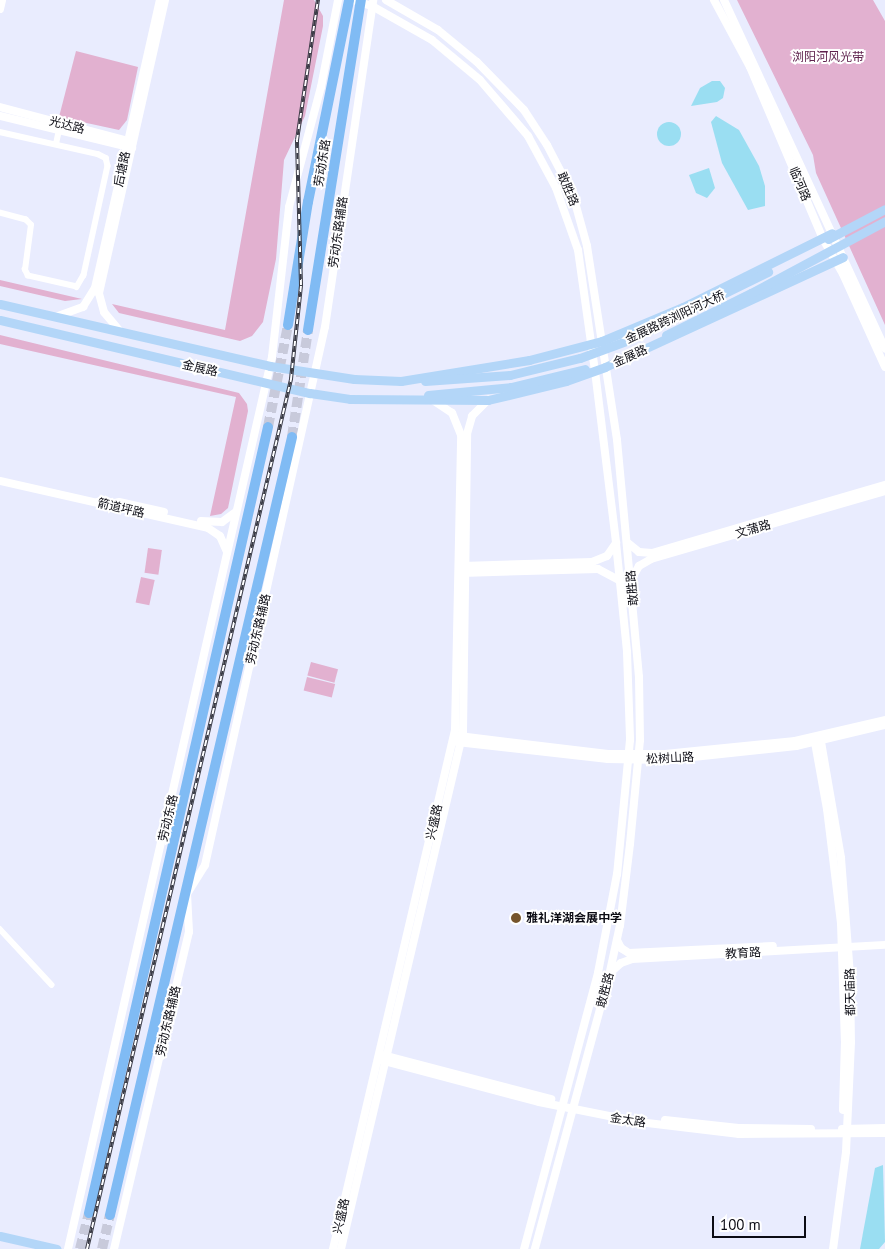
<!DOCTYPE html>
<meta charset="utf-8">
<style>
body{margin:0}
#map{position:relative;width:885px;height:1249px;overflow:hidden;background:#e9ecfe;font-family:"PT Sans","Noto Sans SC",sans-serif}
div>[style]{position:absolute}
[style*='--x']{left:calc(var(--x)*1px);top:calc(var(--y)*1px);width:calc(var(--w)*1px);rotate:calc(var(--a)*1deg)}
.green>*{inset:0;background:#e2b1d0;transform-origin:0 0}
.water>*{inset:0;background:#9adef2}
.round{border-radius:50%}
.highway-tunnel>*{height:10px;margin-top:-5px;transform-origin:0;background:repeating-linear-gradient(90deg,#c8cadb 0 10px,transparent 0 15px)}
.street>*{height:5.5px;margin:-2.75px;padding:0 2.75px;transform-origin:2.75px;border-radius:2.75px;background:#fff}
.secondary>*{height:8px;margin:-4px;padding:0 4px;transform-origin:4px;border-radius:4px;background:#fff}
.primary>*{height:9px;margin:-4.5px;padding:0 4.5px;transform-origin:4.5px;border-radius:4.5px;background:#b3d6f8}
.highway>*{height:10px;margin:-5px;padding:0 5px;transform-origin:5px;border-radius:5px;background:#80bbf4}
.rail>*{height:4px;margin-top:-2px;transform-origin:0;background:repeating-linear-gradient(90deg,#fff 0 5.5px,#3b3c46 0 11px);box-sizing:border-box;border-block:1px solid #3b3c46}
.dots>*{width:14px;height:14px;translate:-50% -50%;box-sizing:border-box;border:2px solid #fff;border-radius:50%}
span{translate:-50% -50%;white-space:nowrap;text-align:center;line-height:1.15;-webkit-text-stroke:4px #fff;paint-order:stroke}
.park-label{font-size:12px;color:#5f234e}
.street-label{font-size:12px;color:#0c0c14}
.poi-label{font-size:12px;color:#0c0c14;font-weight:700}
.left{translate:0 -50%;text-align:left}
.scale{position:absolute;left:712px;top:1216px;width:94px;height:22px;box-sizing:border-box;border:2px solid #0c0c14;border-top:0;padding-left:6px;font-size:15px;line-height:18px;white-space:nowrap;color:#0c0c14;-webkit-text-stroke:4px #fff;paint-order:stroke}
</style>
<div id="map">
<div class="green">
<i style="clip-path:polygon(284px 0,314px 0,323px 16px,323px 26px,305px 116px,284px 160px,276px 259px,263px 322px,252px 336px,240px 341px,119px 313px,112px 304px,225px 330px)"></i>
<i style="clip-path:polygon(737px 0,873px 0,885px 21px,885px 325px,816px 173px,813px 155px)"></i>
<i style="clip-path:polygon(76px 51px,138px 67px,127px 120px,119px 130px,59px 117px)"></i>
<i style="clip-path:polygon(0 280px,82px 299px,65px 301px,0 286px)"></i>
<i style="clip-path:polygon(0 335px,239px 393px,247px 404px,248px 411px,228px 508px,221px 514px,210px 516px,236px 397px,0 344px)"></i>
<i style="left:148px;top:548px;width:14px;height:25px;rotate:8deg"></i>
<i style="left:141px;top:577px;width:14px;height:26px;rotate:12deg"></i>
<i style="left:311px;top:662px;width:28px;height:14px;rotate:15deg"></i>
<i style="left:307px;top:677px;width:29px;height:14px;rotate:14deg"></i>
</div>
<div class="water">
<i style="clip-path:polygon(712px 81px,720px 81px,725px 88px,723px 98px,717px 102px,691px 106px,700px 88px)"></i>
<i style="clip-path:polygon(716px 116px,739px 130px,759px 166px,765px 186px,765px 206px,748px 210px,722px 163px,711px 122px)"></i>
<i class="round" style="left:657px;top:122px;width:24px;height:24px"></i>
<i style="clip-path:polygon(709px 168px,715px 188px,707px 198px,696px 193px,689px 175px)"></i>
<i style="clip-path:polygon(883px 1165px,885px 1242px,879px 1249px,860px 1249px,875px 1168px)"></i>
</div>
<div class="highway-tunnel">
<i style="--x:268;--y:427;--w:104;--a:-78.9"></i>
<i style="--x:292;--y:437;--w:108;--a:-81.5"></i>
<i style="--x:80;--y:1249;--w:37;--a:-76"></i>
<i style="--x:102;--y:1249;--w:35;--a:-77"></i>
</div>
<div class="street">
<i style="--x:0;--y:132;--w:100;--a:12.7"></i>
<i style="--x:98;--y:154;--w:9;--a:27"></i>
<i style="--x:106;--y:158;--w:8;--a:76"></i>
<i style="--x:108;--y:166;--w:112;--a:102.4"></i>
<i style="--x:84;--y:275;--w:14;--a:120"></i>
<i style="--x:77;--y:287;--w:50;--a:-167.3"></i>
<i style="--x:28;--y:276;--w:7;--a:-117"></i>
<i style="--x:25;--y:270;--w:45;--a:-82.4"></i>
<i style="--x:31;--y:225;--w:7;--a:-135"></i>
<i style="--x:26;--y:220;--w:27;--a:-165"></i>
<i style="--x:56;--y:144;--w:14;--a:-78"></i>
<i style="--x:0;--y:929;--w:76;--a:47.1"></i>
</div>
<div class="secondary">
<i style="--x:353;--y:0;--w:20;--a:18"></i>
<i style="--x:372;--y:6;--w:69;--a:29.5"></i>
<i style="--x:432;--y:40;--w:62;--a:39.8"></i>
<i style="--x:480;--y:80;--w:74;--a:49.4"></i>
<i style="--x:528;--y:136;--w:59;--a:61.7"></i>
<i style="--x:556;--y:188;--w:66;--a:70.5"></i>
<i style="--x:578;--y:250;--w:122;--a:82"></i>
<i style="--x:595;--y:371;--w:173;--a:83"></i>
<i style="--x:616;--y:543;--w:110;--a:84.2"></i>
<i style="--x:627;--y:652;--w:88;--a:88"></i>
<i style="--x:630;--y:740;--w:135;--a:95.5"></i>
<i style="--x:617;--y:874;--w:101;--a:100.9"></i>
<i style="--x:598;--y:973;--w:286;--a:105"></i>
<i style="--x:386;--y:0;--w:60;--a:30"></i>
<i style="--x:438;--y:30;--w:50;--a:39.4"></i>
<i style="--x:477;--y:62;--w:67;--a:45.6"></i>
<i style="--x:524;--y:110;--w:42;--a:56.7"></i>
<i style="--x:547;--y:145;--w:56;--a:62.5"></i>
<i style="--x:573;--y:195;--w:53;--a:74.6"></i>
<i style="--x:587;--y:246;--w:196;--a:81.2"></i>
<i style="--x:617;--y:440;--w:238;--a:84.7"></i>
<i style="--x:639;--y:677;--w:63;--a:89.1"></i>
<i style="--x:640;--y:740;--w:104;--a:95.5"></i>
<i style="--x:630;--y:844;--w:82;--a:97"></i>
<i style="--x:620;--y:925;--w:52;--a:102.2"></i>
<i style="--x:609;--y:976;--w:283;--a:105.2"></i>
<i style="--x:714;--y:0;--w:76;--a:61.8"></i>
<i style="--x:750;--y:67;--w:187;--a:67"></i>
<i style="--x:823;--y:239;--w:40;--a:60.3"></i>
<i style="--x:843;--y:274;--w:102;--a:65.7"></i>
<i style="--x:724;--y:0;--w:384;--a:65.2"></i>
<i style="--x:0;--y:9;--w:9;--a:-77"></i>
<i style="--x:0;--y:107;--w:137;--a:14.9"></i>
<i style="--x:0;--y:116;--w:136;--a:13.6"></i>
<i style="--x:58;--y:316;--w:27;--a:-20"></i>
<i style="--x:83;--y:307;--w:22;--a:-58"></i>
<i style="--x:95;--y:288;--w:295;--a:-77.3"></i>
<i style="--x:119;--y:330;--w:23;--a:-130"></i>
<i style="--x:104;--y:312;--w:20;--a:-105"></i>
<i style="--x:99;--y:293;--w:300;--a:-77.3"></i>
<i style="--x:0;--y:481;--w:213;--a:12.7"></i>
<i style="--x:208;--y:528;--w:14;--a:34"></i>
<i style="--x:220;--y:536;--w:17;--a:66"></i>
<i style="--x:119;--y:502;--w:46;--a:12.5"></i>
<i style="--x:201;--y:521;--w:21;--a:3"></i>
<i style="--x:222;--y:522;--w:17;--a:-36"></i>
<i style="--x:628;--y:543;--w:14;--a:39"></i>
<i style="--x:639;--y:552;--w:13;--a:4"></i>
<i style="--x:652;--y:553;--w:243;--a:-16.3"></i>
<i style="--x:462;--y:566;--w:130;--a:-1.8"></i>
<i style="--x:592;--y:562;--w:16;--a:-22"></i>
<i style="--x:607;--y:556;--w:16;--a:-55"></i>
<i style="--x:461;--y:573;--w:137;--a:-1.7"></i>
<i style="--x:598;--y:569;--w:24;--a:28"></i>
<i style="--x:632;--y:578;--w:14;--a:-60"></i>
<i style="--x:639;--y:566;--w:14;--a:-30"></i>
<i style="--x:651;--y:559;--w:244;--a:-16.2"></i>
<i style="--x:459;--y:736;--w:150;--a:6.9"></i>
<i style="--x:608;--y:754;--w:57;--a:0"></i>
<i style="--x:665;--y:754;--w:131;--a:-5.7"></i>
<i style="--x:795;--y:741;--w:92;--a:-13.1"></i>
<i style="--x:820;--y:736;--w:124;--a:80.2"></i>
<i style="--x:841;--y:858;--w:116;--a:85.6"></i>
<i style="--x:850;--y:974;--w:68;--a:89.2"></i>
<i style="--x:851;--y:1042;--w:110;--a:92.6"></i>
<i style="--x:846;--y:1152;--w:98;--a:97.6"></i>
<i style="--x:814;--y:737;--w:73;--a:79.8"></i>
<i style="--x:827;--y:809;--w:115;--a:83"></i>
<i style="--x:841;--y:923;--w:118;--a:88.1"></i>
<i style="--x:845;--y:1041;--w:69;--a:91.7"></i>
<i style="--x:457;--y:742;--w:152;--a:6.4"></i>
<i style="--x:608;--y:759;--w:57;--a:1"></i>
<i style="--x:665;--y:760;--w:132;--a:-6.1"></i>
<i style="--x:796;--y:746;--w:91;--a:-13.3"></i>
<i style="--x:617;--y:940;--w:9;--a:63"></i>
<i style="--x:621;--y:948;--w:9;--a:32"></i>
<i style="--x:629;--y:953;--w:144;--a:-2.8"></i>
<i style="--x:611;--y:972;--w:13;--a:-42"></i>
<i style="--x:621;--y:963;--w:12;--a:-20"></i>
<i style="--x:632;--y:959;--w:253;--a:-3.2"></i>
<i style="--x:383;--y:1055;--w:174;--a:14.7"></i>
<i style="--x:380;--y:1060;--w:164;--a:14.8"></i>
<i style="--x:539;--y:1102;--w:102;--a:11.3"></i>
<i style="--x:639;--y:1122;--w:101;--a:6.8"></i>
<i style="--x:739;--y:1134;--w:146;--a:-0.4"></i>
<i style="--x:665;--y:1120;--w:74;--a:6.2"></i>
<i style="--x:739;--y:1128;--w:72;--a:0.8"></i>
<i style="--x:842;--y:1129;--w:43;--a:-1.3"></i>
<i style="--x:68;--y:1249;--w:915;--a:-77.12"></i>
<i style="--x:272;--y:357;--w:151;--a:-83.5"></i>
<i style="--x:289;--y:207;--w:124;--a:-75.1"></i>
<i style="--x:321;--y:87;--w:89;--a:-78.9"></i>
<i style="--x:114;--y:1249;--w:326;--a:-76.7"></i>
<i style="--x:189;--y:932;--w:38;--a:-93"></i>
<i style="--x:187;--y:894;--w:34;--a:-58"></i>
<i style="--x:205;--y:865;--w:551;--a:-77.43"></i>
<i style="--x:325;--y:327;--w:331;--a:-81.6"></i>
<i style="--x:333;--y:1249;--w:533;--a:-76.77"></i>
<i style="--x:455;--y:730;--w:295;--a:-88.8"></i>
<i style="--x:461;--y:435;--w:24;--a:-112"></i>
<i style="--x:452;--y:413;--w:23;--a:-146"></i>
<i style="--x:341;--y:1249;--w:531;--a:-76.72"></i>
<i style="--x:463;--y:732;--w:298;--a:-89.2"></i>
<i style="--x:467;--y:434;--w:19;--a:-74"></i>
<i style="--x:472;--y:416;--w:23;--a:-45"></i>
</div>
<div class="primary">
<i style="--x:828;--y:239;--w:64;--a:-27.8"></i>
<i style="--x:0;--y:304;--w:277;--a:12.9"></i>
<i style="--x:270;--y:366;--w:85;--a:8.8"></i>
<i style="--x:354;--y:379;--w:47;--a:2.4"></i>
<i style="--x:401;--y:381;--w:130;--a:-9.3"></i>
<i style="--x:529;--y:360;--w:75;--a:-14.6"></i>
<i style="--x:602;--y:341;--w:88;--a:-22.8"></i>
<i style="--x:683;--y:307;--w:166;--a:-26.4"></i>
<i style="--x:0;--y:320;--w:318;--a:13.3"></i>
<i style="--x:310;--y:393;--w:40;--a:8.5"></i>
<i style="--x:350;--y:399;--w:138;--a:0.4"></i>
<i style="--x:488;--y:400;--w:80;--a:-13.7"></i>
<i style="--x:566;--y:381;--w:41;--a:-19.7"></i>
<i style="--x:605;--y:367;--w:262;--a:-24.8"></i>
<i style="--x:666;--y:335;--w:95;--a:-26.3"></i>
<i style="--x:751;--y:293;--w:152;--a:-28.2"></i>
<i style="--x:425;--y:381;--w:85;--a:-4"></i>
<i style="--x:510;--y:375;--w:72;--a:-13.7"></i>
<i style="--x:580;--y:358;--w:52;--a:-20.2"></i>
<i style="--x:629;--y:340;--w:155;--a:-26.1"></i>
<i style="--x:428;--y:395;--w:83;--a:-5.5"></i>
<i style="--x:511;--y:387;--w:76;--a:-13.7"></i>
<i style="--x:0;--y:1236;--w:58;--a:12.8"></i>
</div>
<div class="highway">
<i style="--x:288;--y:325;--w:125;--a:-80.8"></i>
<i style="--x:308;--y:202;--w:206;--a:-78.5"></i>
<i style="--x:308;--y:330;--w:334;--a:-80.9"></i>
<i style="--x:89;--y:1213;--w:806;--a:-77.17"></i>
<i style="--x:110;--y:1215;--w:799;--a:-76.83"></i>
</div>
<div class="rail">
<i style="--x:87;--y:1249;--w:894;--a:-76.8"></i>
<i style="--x:291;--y:379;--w:95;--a:-83.9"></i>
<i style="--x:301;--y:285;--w:145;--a:-91.6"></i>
<i style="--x:297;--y:140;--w:142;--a:-81.5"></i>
</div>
<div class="dots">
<i style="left:516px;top:918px;background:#76552c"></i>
</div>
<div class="park-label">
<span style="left:828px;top:57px">浏阳河风光带</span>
</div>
<div class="street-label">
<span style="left:67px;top:125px;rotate:14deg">光达路</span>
<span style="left:322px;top:163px;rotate:-81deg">劳动东路</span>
<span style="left:122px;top:169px;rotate:-78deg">后塘路</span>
<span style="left:800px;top:184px;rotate:67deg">临河路</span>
<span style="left:568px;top:189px;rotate:67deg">敢胜路</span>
<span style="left:338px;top:232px;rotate:-82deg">劳动东路辅路</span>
<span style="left:675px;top:317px;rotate:-25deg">金展路跨浏阳河大桥</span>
<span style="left:630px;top:356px;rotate:-24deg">金展路</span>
<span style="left:200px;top:368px;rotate:13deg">金展路</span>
<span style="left:121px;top:508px;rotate:13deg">箭道坪路</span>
<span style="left:753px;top:529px;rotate:-16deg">文蒲路</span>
<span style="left:632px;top:588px;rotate:-95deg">敢胜路</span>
<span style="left:258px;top:629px;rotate:-77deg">劳动东路辅路</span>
<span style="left:670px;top:758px;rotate:-3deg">松树山路</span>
<span style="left:168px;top:818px;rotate:-77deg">劳动东路</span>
<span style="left:434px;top:822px;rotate:-77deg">兴盛路</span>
<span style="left:743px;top:953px;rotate:-3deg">教育路</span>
<span style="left:605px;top:990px;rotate:-76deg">敢胜路</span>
<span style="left:850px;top:992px;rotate:-91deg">都天庙路</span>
<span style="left:168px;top:1021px;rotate:-77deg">劳动东路辅路</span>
<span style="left:628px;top:1120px;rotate:9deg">金太路</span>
<span style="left:341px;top:1216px;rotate:-77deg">兴盛路</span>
</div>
<div class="poi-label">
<span class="left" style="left:526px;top:918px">雅礼洋湖会展中学</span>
</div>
<div class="scale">100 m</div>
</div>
